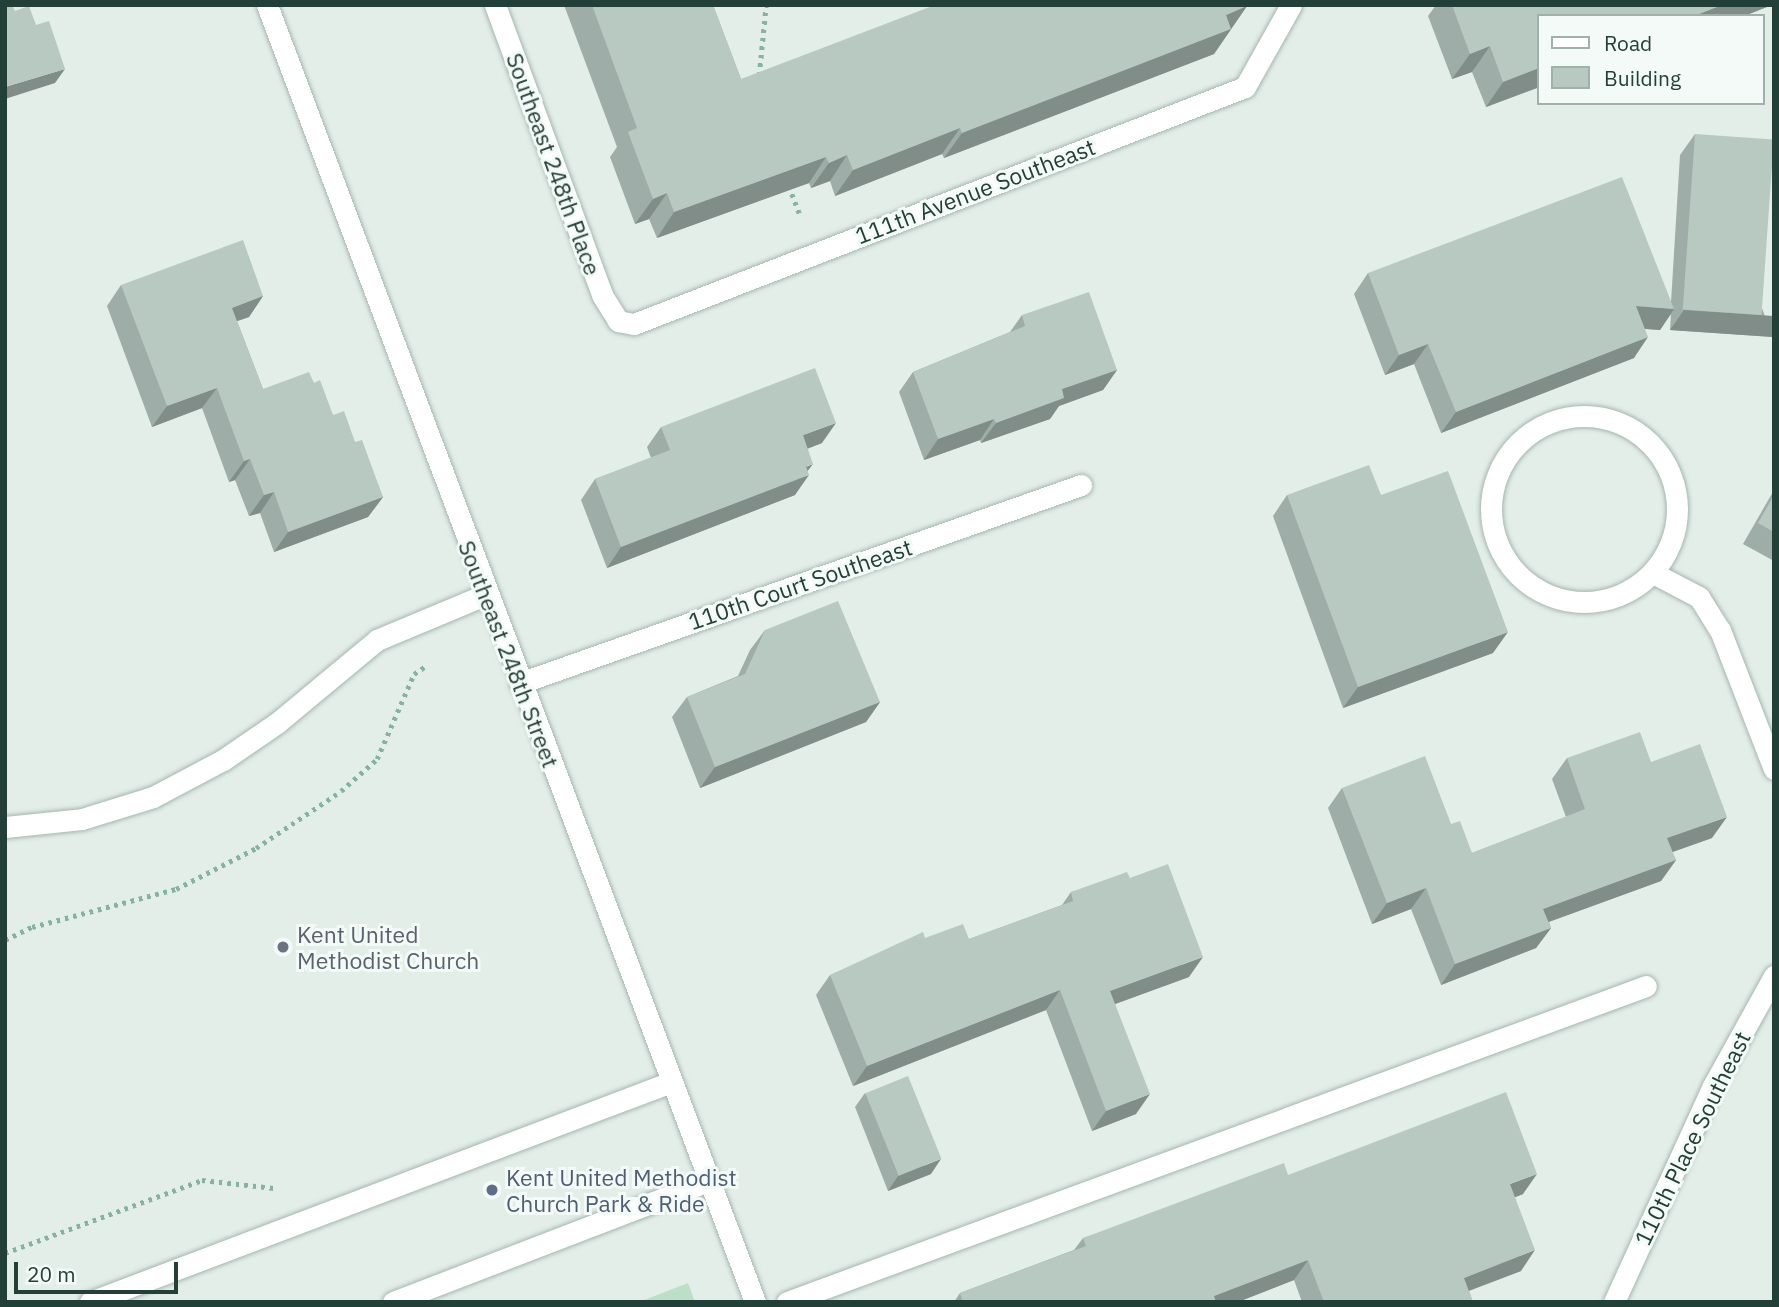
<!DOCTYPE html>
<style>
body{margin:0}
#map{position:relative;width:1779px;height:1307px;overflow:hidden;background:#e3eee9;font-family:"IBM Plex Sans",sans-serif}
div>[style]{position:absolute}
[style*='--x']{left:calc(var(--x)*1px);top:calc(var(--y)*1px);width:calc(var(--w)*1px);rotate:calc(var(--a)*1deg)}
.green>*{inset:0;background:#bbe0c5}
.path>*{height:4.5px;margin-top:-2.25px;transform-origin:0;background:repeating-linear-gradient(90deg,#82b3a4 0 3.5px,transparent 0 8.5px)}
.roads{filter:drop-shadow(0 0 2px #a5b6b0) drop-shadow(0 0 2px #a5b6b0)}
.lane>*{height:21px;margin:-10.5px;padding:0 10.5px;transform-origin:10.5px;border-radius:10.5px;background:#fff}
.street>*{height:21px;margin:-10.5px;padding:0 10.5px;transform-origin:10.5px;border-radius:10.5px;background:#fff}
.street>.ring{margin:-10.5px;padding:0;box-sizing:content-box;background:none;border:21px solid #fff;border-radius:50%}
.secondary>*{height:21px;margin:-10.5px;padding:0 10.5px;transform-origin:10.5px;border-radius:10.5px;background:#fff}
.wall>*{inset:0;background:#9eada7}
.shaded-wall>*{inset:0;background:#818d88}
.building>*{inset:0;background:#b8c9c2;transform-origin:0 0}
.dots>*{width:19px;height:19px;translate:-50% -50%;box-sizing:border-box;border:4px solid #f4faf7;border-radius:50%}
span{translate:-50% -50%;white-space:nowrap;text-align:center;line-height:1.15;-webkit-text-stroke:6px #f4faf7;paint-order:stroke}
.street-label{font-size:23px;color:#224038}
.worship-label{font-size:23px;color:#5b616d}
.left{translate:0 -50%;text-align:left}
.service-label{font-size:23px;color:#4e5e75}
.frame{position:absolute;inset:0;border:7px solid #224038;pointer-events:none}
.legend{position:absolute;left:1537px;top:14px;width:228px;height:91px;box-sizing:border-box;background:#f4faf7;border:2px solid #a0b0ab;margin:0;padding:9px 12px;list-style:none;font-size:21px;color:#224038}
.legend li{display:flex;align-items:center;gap:14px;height:35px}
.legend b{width:35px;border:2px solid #a0b0ab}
.scale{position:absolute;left:14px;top:1262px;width:164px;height:32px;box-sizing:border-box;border:4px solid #224038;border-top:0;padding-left:9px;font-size:21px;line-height:24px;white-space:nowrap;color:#224038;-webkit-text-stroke:5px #f4faf7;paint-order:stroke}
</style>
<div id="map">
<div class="green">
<i style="clip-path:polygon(688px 1283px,695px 1302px,639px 1302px)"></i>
</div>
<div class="path">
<i style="--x:759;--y:75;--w:70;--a:-84.3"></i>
<i style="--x:789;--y:186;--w:33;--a:69"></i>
<i style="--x:5;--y:940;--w:30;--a:-26"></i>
<i style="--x:32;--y:927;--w:149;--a:-14.8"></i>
<i style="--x:176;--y:889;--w:90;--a:-27.1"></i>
<i style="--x:256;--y:848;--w:102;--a:-33.8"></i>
<i style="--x:341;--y:791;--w:48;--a:-41.6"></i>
<i style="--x:377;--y:759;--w:93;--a:-66.5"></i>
<i style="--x:414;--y:674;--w:14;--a:-34"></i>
<i style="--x:5;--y:1253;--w:210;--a:-20.3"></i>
<i style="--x:202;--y:1180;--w:72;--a:6.3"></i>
</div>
<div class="roads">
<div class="lane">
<i style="--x:5;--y:827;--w:77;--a:-5.9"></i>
<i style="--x:82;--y:819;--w:74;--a:-17.2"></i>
<i style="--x:153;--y:797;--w:79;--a:-27.9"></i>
<i style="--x:223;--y:760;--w:65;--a:-34.4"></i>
<i style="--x:277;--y:723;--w:130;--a:-39.7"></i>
<i style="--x:377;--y:640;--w:119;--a:-22.7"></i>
<i style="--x:90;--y:1302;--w:621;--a:-20.74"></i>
<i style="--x:393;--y:1302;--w:337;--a:-21"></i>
<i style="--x:787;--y:1302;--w:915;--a:-20.2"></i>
</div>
<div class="street">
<i style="--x:495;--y:5;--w:309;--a:69.7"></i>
<i style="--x:602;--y:295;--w:31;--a:58"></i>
<i style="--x:618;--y:321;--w:16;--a:11"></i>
<i style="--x:634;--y:324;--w:655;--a:-21.2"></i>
<i style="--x:1245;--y:87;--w:94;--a:-60.7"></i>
<i class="ring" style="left:1491px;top:416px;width:165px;height:165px"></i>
<i style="--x:1653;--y:573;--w:52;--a:27.6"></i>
<i style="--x:1699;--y:597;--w:39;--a:58"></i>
<i style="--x:1720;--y:630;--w:149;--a:68.8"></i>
<i style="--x:520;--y:683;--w:595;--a:-19.44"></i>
<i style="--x:1614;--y:1302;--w:238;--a:-65.4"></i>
<i style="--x:1713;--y:1086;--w:126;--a:-61"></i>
</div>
<div class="secondary">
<i style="--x:267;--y:5;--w:1386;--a:69.38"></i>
</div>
</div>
<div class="wall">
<i style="clip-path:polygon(564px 5px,713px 5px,741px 79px,1247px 6px,1214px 54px,944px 158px,942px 154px,835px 196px,830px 181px,811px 188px,809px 183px,657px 238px,649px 219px,635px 224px,610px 157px,617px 147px)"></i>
<i style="clip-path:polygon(1436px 5px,1772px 5px,1744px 16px,1539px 16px,1539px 93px,1537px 88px,1486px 107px,1472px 72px,1452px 79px,1428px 16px)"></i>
<i style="clip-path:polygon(1695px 134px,1773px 337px,1670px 330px,1671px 314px,1660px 330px,1645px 329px,1634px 358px,1441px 433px,1414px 364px,1385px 375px,1354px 294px,1368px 273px,1671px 302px,1680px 155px)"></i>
<i style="clip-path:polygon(121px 285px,263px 296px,249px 317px,237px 321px,263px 389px,314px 383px,333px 415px,355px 442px,383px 497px,368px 517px,274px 552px,260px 513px,249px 516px,235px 480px,229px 482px,202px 408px,152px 427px,107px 306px)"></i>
<i style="clip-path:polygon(1022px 315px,1117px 370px,1103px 390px,1059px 406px,1050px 419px,981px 443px,980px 440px,924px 460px,899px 392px,913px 372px,1010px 332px)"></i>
<i style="clip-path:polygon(661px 427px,822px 443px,807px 449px,807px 471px,795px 495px,607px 568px,581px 500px,595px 479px,651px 458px,647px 447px)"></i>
<i style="clip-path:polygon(1774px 490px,1774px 561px,1743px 544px)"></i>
<i style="clip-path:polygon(1287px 495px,1381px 495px,1493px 653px,1343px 708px,1273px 516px)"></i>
<i style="clip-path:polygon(765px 630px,880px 702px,866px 722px,700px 788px,672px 717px,687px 697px,738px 676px,750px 650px)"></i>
<i style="clip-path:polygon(1567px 758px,1651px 762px,1712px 838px,1672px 852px,1676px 860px,1661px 881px,1549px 922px,1551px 928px,1536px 948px,1441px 985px,1411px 909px,1372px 924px,1328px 808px,1342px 788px,1451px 824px,1472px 853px,1566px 817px,1552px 779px)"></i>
<i style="clip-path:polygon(1130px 878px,1189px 977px,1115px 1004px,1136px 1114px,1092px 1131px,1046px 1010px,853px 1086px,816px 995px,830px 975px,925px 938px,969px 939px,1062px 905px,1071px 892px)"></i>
<i style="clip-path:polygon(865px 1093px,931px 1174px,888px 1191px,855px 1107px)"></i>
<i style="clip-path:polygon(1288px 1175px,1523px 1194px,1515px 1197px,1521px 1271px,1469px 1291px,1473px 1302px,1302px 1302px,1294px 1280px,1238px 1302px,954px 1302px,960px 1293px,1074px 1250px,1083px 1238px)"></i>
</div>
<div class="shaded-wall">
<i style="clip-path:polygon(1722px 5px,1772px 5px,1744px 16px,1694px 16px)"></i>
<i style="clip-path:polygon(1247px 6px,1214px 54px,944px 158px,962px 133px)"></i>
<i style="clip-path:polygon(1490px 46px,1472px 72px,1452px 79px,1470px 54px)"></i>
<i style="clip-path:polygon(1539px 68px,1539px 84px,1537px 88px,1486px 107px,1503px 82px)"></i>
<i style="clip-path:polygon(65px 69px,55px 83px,5px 99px,5px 87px)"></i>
<i style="clip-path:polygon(960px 128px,942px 154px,835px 196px,853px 170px)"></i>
<i style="clip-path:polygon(847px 155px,830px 181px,811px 188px,829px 163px)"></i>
<i style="clip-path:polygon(826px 157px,809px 183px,657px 238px,674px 212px)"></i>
<i style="clip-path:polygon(667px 193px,649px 219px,635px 224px,653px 199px)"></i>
<i style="clip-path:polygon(263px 296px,249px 317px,217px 328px,232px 308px)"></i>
<i style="clip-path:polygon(1636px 306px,1674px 309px,1660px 330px,1622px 327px)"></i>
<i style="clip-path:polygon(1684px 310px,1774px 316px,1774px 336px,1773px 337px,1670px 330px)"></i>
<i style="clip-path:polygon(1648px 337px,1634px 358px,1441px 433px,1456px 412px)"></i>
<i style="clip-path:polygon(1428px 344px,1414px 364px,1385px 375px,1399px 355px)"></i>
<i style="clip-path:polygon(1117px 370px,1103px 390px,1059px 406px,1050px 419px,981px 443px,996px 423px,1062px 389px)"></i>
<i style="clip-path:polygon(217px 388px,202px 408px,152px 427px,167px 406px)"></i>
<i style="clip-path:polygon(994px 419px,980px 440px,924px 460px,938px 439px)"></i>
<i style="clip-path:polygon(836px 423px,822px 443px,788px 456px,803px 435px)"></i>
<i style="clip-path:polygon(250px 459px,235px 480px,229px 482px,244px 461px)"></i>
<i style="clip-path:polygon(813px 464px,803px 477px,809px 475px,795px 495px,607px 568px,621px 547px)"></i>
<i style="clip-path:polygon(274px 492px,260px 513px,249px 516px,264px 495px)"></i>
<i style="clip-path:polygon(383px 497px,368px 517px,274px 552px,288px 532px)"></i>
<i style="clip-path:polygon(1508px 632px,1493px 653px,1343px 708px,1358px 687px)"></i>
<i style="clip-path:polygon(880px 702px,866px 722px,700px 788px,715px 767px)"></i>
<i style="clip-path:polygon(1727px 817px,1712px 838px,1653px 859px,1667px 838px)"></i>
<i style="clip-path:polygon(1676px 860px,1661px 881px,1529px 929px,1543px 909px)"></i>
<i style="clip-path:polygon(1426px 888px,1411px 909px,1372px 924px,1387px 903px)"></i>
<i style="clip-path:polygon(1551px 928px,1536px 948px,1441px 985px,1455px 964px)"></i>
<i style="clip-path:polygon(1203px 957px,1189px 977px,1096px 1011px,1110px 991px)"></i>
<i style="clip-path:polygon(1060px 990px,1046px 1010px,853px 1086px,867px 1066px)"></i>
<i style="clip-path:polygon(1150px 1094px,1136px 1114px,1092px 1131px,1106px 1111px)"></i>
<i style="clip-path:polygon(941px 1159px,931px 1174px,888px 1191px,898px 1176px)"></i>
<i style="clip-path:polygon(1537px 1174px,1523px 1194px,1496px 1205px,1510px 1184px)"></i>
<i style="clip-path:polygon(1535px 1250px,1521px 1271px,1449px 1298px,1464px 1278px)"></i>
<i style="clip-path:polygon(1308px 1260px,1294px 1280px,1238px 1302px,1210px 1302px,1214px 1296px)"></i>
</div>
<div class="building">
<i style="clip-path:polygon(5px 5px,12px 5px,15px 11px,29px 6px,36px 25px,49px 21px,65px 69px,5px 87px)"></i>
<i style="clip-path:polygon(592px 5px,713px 5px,741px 79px,935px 5px,1247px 6px,1226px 15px,1231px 29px,962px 133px,960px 128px,853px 170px,847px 155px,829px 163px,826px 157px,674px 212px,667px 193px,653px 199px,628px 132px,637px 128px)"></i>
<i style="clip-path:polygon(1452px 5px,1722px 5px,1694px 16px,1539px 16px,1539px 68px,1503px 82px,1490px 46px,1470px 54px)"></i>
<i style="left:1695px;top:134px;width:79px;height:176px;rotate:4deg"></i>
<i style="clip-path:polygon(1622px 177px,1674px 309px,1636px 306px,1648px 337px,1456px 412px,1428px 344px,1399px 355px,1368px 273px)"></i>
<i style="clip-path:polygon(243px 240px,263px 296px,232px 308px,263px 389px,309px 372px,314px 383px,320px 380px,333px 415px,344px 411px,355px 442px,362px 440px,383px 497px,288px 532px,274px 492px,264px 495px,250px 459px,244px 461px,217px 388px,167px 406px,121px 285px)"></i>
<i style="clip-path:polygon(1089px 292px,1117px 370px,1062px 389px,1064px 398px,996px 423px,994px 419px,938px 439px,913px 372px,1025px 326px,1022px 315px)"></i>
<i style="clip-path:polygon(815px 368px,836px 423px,803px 435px,813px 464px,806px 466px,809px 475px,621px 547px,595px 479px,670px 450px,661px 427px)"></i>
<i style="clip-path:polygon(1369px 465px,1381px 495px,1448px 471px,1508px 632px,1358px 687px,1287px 495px)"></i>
<i style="clip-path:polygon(1774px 495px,1774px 532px,1758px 523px)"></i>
<i style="clip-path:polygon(838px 601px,880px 702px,715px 767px,687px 697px,745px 674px,765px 630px)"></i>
<i style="clip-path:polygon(1640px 732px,1651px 762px,1700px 744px,1727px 817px,1667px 838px,1676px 860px,1543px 909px,1551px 928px,1455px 964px,1426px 888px,1387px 903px,1342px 788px,1425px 756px,1451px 824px,1460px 821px,1472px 853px,1585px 809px,1567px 758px)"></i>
<i style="clip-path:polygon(1168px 864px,1203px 957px,1110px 991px,1150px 1094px,1106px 1111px,1060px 990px,867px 1066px,830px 975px,923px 932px,925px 938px,963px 924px,969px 939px,1073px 901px,1071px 892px,1127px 872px,1130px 878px)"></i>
<i style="left:908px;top:1076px;width:89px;height:46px;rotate:68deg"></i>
<i style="clip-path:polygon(1506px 1092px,1537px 1174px,1510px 1184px,1535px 1250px,1464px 1278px,1473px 1302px,1324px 1302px,1308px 1260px,1214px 1296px,1216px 1302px,963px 1302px,960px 1293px,1086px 1246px,1083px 1238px,1284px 1163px,1288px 1175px)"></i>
</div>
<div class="dots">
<i style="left:283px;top:947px;background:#6b7280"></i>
<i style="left:492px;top:1190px;background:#5c6f8a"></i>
</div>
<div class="street-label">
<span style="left:554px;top:164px;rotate:70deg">Southeast 248th Place</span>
<span style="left:975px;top:191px;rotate:-21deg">111th Avenue Southeast</span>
<span style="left:800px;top:584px;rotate:-19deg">110th Court Southeast</span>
<span style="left:509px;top:654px;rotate:69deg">Southeast 248th Street</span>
<span style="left:1692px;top:1138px;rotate:-64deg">110th Place Southeast</span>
</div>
<div class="worship-label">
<span class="left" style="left:297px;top:947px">Kent United<br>Methodist Church</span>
</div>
<div class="service-label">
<span class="left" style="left:506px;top:1190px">Kent United Methodist<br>Church Park &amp; Ride</span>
</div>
<div class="frame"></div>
<ul class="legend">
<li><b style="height:9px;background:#fff"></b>Road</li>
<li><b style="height:19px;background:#b8c9c2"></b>Building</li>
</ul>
<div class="scale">20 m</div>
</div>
